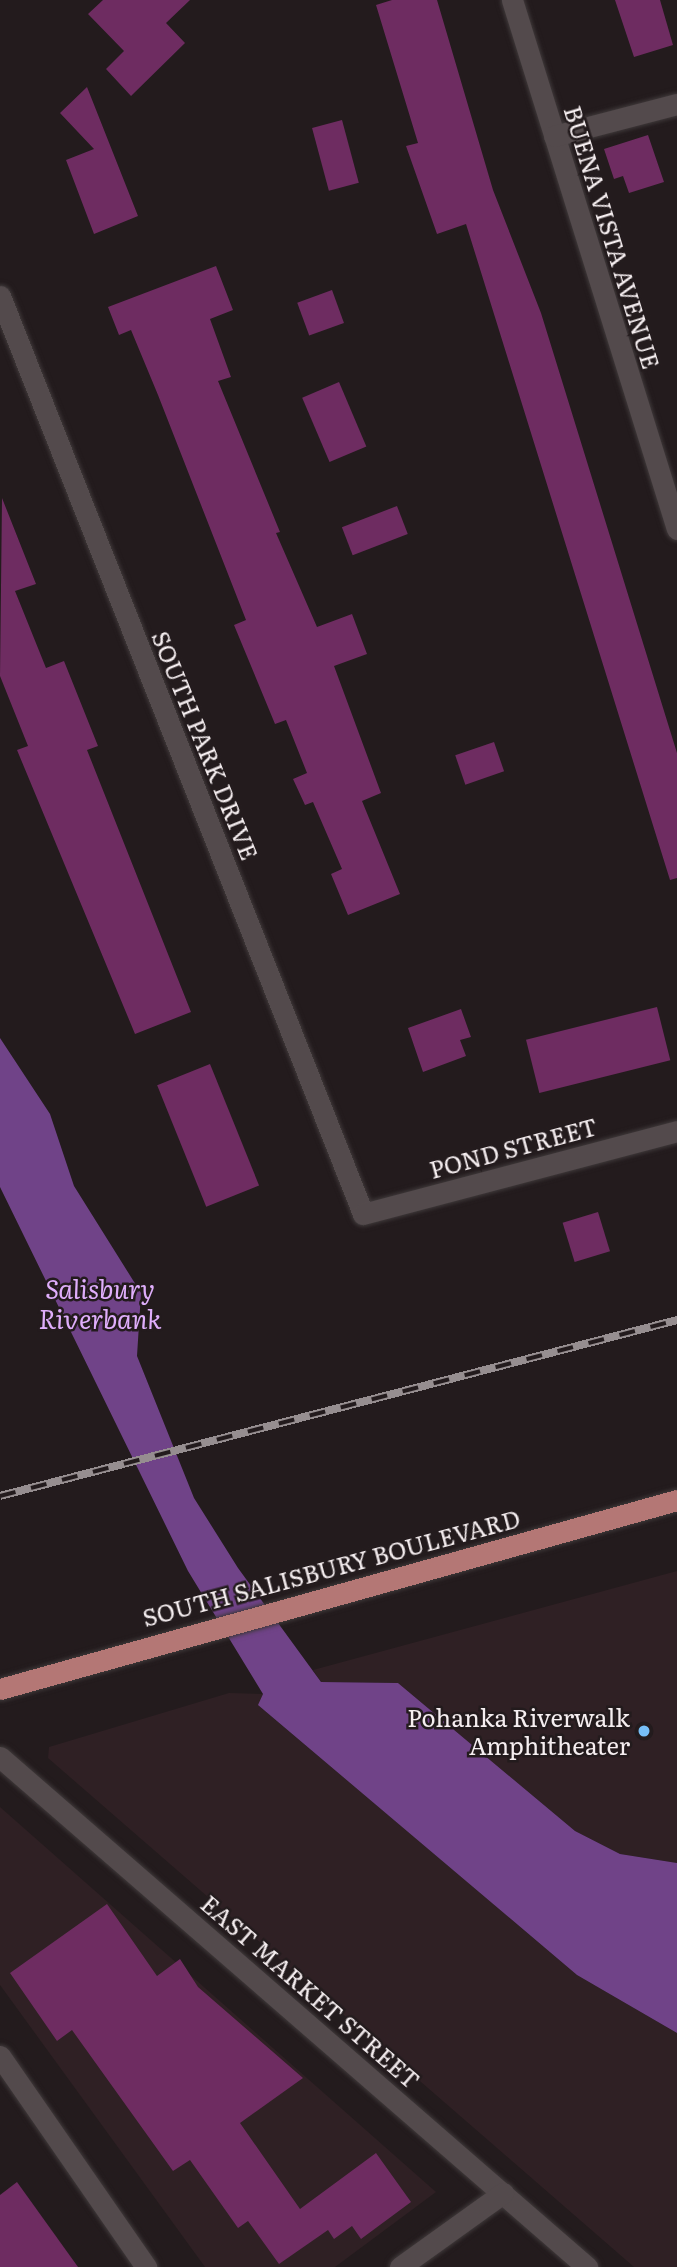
<!DOCTYPE html>
<style>
body{margin:0}
#map{position:relative;width:677px;height:2267px;overflow:hidden;background:#231b1d;font-family:Literata,serif}
div>[style]{position:absolute}
[style*='--x']{left:calc(var(--x)*1px);top:calc(var(--y)*1px);width:calc(var(--w)*1px);rotate:calc(var(--a)*1deg)}
.built>*{inset:0;background:#2f2024}
.water>*{inset:0;background:#704388}
.building>*{inset:0;background:#6e2c61;transform-origin:0 0}
.roads{filter:drop-shadow(0 0 2px #3f393a) drop-shadow(0 0 2px #3f393a)}
.minor>*{height:21px;margin:-10.5px;padding:0 10.5px;transform-origin:10.5px;border-radius:10.5px;background:#534a4c}
.major>*{height:21px;margin:-10.5px;padding:0 10.5px;transform-origin:10.5px;border-radius:10.5px;background:#b47775}
.rail>*{height:8px;margin-top:-4px;transform-origin:0;background:repeating-linear-gradient(90deg,#231b1d 0 16px,#968e90 0 32px);box-sizing:border-box;border-block:2px solid #968e90}
.dots>*{width:19px;height:19px;translate:-50% -50%;box-sizing:border-box;border:4px solid #231b1d;border-radius:50%}
span{translate:-50% -50%;white-space:nowrap;text-align:center;line-height:1.15;-webkit-text-stroke:5px #231b1d;paint-order:stroke}
.street-label{font-size:24px;color:#f5eef0}
.poi-label{font-size:24px;color:#f5eef0}
.right{translate:-100% -50%;text-align:right}
.water-label{font-size:26px;color:#dfaefb;font-style:italic}
</style>
<div id="map">
<div class="built">
<i style="clip-path:polygon(677px 1571px,677px 1863px,620px 1854px,575px 1831px,398px 1683px,321px 1682px,313px 1670px)"></i>
<i style="clip-path:polygon(229px 1693px,263px 1694px,259px 1706px,577px 1975px,677px 2033px,677px 2267px,634px 2267px,48px 1758px,49px 1747px)"></i>
<i style="clip-path:polygon(0 1807px,436px 2192px,335px 2267px,205px 2267px,0 1985px)"></i>
</div>
<div class="water">
<i style="clip-path:polygon(0 1038px,50px 1114px,74px 1186px,141px 1293px,137px 1356px,194px 1498px,238px 1568px,321px 1682px,398px 1683px,575px 1831px,620px 1854px,677px 1863px,677px 2033px,577px 1975px,258px 1705px,263px 1694px,188px 1571px,0 1187px)"></i>
</div>
<div class="building">
<i style="clip-path:polygon(103px 0,190px 0,166px 23px,185px 43px,131px 96px,106px 69px,124px 51px,88px 14px)"></i>
<i style="clip-path:polygon(392px 0,437px 0,493px 190px,541px 313px,677px 753px,677px 878px,670px 880px,466px 224px,437px 234px,406px 146px,418px 143px,376px 5px)"></i>
<i style="clip-path:polygon(615px 0,660px 0,673px 45px,634px 57px)"></i>
<i style="clip-path:polygon(87px 87px,138px 216px,94px 234px,66px 160px,94px 149px,60px 113px)"></i>
<i style="left:342px;top:120px;width:65px;height:31px;rotate:75deg"></i>
<i style="clip-path:polygon(648px 135px,664px 182px,629px 193px,623px 176px,614px 179px,604px 149px)"></i>
<i style="clip-path:polygon(216px 266px,233px 310px,210px 319px,231px 377px,218px 381px,280px 532px,276px 533px,317px 627px,352px 614px,367px 654px,334px 666px,381px 793px,362px 801px,400px 894px,348px 915px,331px 874px,342px 869px,313px 802px,305px 805px,293px 779px,307px 773px,286px 720px,275px 724px,234px 625px,246px 620px,158px 395px,131px 330px,119px 335px,108px 307px)"></i>
<i style="left:332px;top:290px;width:35px;height:37px;rotate:70deg"></i>
<i style="left:339px;top:382px;width:70px;height:40px;rotate:67deg"></i>
<i style="clip-path:polygon(2px 498px,36px 584px,15px 591px,46px 668px,64px 661px,98px 746px,87px 750px,191px 1012px,135px 1034px,17px 750px,28px 746px,0 676px)"></i>
<i style="left:397px;top:506px;width:30px;height:59px;rotate:69deg"></i>
<i style="left:494px;top:742px;width:31px;height:41px;rotate:71deg"></i>
<i style="left:657px;top:1007px;width:55px;height:135px;rotate:76deg"></i>
<i style="clip-path:polygon(461px 1009px,471px 1037px,460px 1040px,466px 1056px,423px 1072px,408px 1028px)"></i>
<i style="left:210px;top:1064px;width:131px;height:57px;rotate:68deg"></i>
<i style="left:598px;top:1212px;width:41px;height:37px;rotate:73deg"></i>
<i style="clip-path:polygon(107px 1904px,157px 1976px,180px 1959px,198px 1987px,303px 2078px,240px 2123px,300px 2209px,376px 2153px,411px 2202px,361px 2239px,352px 2226px,334px 2239px,328px 2230px,279px 2264px,248px 2221px,238px 2228px,190px 2160px,173px 2171px,72px 2030px,57px 2041px,10px 1973px)"></i>
<i style="clip-path:polygon(17px 2182px,78px 2267px,0 2267px,0 2195px)"></i>
</div>
<div class="roads">
<div class="minor">
<i style="--x:512;--y:0;--w:554;--a:72.68"></i>
<i style="--x:554;--y:136;--w:127;--a:-14.6"></i>
<i style="--x:0;--y:296;--w:987;--a:68.42"></i>
<i style="--x:363;--y:1214;--w:325;--a:-14.8"></i>
<i style="--x:0;--y:1757;--w:778;--a:40.98"></i>
<i style="--x:0;--y:2056;--w:257;--a:55.3"></i>
<i style="--x:400;--y:2267;--w:127;--a:-35.7"></i>
</div>
<div class="major">
<i style="--x:0;--y:1689;--w:703;--a:-15.6"></i>
</div>
</div>
<div class="rail">
<i style="--x:0;--y:1496;--w:700;--a:-14.57"></i>
</div>
<div class="dots">
<i style="left:644px;top:1731px;background:#77bff7"></i>
</div>
<div class="street-label">
<span style="left:613px;top:237px;rotate:73deg">BUENA VISTA AVENUE</span>
<span style="left:206px;top:745px;rotate:68deg">SOUTH PARK DRIVE</span>
<span style="left:513px;top:1147px;rotate:-15deg">POND STREET</span>
<span style="left:331px;top:1567px;rotate:-15deg">SOUTH SALISBURY BOULEVARD</span>
<span style="left:311px;top:1991px;rotate:41deg">EAST MARKET STREET</span>
</div>
<div class="poi-label">
<span class="right" style="left:630px;top:1731px">Pohanka Riverwalk<br>Amphitheater</span>
</div>
<div class="water-label">
<span style="left:100px;top:1303px">Salisbury<br>Riverbank</span>
</div>
</div>
